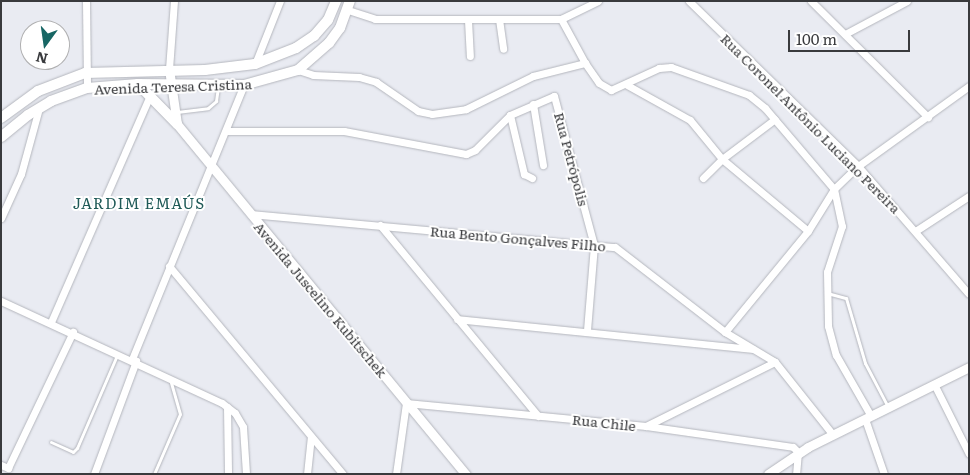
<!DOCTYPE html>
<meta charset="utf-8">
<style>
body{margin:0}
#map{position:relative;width:970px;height:475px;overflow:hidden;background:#e9ebf2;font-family:Literata,serif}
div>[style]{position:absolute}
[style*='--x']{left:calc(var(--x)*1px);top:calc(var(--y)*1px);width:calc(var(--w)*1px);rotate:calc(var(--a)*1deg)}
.roads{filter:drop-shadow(0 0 1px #b4b6bd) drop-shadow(0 0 1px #b4b6bd)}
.service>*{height:3px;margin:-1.5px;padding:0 1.5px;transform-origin:1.5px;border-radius:1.5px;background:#fff}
.minor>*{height:7px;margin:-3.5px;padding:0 3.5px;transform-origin:3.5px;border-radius:3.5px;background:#fff}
.tertiary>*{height:9px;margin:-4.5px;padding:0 4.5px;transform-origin:4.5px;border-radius:4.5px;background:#fff}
.secondary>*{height:10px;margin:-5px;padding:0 5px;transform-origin:5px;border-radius:5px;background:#fff}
span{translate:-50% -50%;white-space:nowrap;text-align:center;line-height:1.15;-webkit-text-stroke:4px #fff;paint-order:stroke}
.street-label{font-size:14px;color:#393a3d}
.neighbourhood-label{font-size:15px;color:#1e5957;letter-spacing:1px}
.frame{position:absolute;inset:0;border:2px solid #393a3d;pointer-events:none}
.north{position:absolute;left:20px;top:20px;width:50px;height:50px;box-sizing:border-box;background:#fff;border:1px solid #b0b0b1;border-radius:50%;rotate:194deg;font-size:14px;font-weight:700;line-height:20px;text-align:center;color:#393a3d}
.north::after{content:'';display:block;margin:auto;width:18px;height:22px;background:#176664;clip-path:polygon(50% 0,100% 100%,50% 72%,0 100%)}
.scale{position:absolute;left:788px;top:30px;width:122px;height:22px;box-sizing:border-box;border:2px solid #393a3d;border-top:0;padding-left:6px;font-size:15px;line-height:18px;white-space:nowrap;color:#393a3d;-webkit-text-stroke:4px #fff;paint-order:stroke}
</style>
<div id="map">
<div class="roads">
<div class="service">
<i style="--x:177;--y:112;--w:31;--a:-7"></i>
<i style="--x:208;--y:108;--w:11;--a:-41"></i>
<i style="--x:216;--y:101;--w:14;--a:-82"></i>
<i style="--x:827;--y:293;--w:20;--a:15"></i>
<i style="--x:846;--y:298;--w:68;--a:73.7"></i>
<i style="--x:865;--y:363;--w:47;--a:62.4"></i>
<i style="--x:51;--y:442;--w:24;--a:24"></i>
<i style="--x:73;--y:452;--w:6;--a:-45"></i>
<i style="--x:77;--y:448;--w:101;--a:-66.7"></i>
<i style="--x:154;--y:474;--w:65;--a:-66.6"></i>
<i style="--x:180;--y:414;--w:33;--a:-106"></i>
</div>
<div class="minor">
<i style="--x:86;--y:1;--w:87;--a:89.3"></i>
<i style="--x:689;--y:1;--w:236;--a:44.3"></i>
<i style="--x:858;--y:166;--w:169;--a:49.1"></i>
<i style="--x:811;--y:1;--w:165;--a:44.8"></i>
<i style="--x:348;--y:10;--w:28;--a:18"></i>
<i style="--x:375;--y:19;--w:186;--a:0"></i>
<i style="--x:561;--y:19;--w:41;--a:-25.9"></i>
<i style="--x:499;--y:19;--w:30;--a:82"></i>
<i style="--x:561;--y:19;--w:50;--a:61.4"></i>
<i style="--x:468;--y:20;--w:36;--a:87"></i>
<i style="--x:845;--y:34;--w:70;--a:-28"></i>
<i style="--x:255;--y:64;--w:68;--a:-68.4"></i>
<i style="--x:169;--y:69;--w:68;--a:-85.8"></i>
<i style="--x:298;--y:70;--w:16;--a:18"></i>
<i style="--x:313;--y:75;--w:46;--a:2.5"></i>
<i style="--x:359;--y:77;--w:18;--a:16"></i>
<i style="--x:376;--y:82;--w:51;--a:34.6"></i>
<i style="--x:418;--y:111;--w:14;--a:12"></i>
<i style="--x:432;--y:114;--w:34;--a:-8"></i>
<i style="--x:466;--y:109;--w:75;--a:-26.2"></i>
<i style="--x:533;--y:76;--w:54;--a:-14"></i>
<i style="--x:585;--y:63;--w:24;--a:55"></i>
<i style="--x:599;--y:83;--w:14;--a:30"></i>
<i style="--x:611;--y:90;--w:53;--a:-24.6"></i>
<i style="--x:659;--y:68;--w:12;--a:-5"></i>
<i style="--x:671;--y:67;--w:83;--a:19.7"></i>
<i style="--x:749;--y:95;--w:21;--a:39"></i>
<i style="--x:765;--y:108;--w:106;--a:49.6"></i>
<i style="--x:834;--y:189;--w:38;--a:78"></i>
<i style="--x:842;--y:226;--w:48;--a:108.1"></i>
<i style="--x:827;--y:272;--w:54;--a:88.9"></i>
<i style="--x:828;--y:326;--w:30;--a:75"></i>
<i style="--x:836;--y:355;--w:70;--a:60.2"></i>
<i style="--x:627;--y:85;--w:72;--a:29.1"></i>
<i style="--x:690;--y:120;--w:50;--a:50.6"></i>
<i style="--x:722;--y:159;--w:112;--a:39.9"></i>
<i style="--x:533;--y:104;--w:62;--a:80.7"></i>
<i style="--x:510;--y:115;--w:61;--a:76.7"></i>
<i style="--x:524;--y:174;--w:9;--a:27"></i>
<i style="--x:228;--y:131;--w:116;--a:0"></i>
<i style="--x:344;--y:131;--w:124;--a:10.7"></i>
<i style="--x:466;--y:154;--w:10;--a:-24"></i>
<i style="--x:475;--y:150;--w:49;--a:-45"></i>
<i style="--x:510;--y:115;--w:48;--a:-23.4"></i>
<i style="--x:554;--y:96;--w:154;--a:75"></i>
<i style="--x:594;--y:245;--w:85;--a:94.7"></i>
<i style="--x:703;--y:178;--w:27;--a:-45"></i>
<i style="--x:722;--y:159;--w:66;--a:-37"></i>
<i style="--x:251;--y:214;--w:365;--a:5.2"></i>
<i style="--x:615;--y:247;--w:139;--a:37.7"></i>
<i style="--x:725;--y:332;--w:58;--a:31"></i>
<i style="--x:775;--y:362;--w:93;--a:51.5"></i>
<i style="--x:1;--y:218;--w:48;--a:-65.6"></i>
<i style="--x:21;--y:174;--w:68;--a:-74.7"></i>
<i style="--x:380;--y:225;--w:248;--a:50.4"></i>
<i style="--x:917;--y:230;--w:62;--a:-33.2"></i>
<i style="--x:169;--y:266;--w:271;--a:50.1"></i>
<i style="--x:1;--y:301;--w:243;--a:24.8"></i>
<i style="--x:222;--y:403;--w:16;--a:38"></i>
<i style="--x:235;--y:413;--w:16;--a:60"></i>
<i style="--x:243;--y:427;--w:47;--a:86.3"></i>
<i style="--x:457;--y:319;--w:297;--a:5.8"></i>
<i style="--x:51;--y:322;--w:244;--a:-66.4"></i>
<i style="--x:725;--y:332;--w:131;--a:-50.6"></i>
<i style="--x:808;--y:231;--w:49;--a:-58.2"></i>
<i style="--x:834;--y:189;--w:33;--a:-44"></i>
<i style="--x:858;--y:166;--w:137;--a:-35.8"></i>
<i style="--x:132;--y:359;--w:296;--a:-67.8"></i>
<i style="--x:934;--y:384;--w:78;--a:63.4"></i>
<i style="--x:227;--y:407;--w:67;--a:89.1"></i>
<i style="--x:865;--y:419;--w:58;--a:70.9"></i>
<i style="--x:646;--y:426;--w:144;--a:-26.4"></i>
<i style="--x:1;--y:465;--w:8;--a:23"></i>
<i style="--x:8;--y:468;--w:151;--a:-64.5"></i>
<i style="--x:94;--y:474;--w:121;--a:-69.6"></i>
<i style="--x:307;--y:474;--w:37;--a:-84"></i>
<i style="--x:396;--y:474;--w:72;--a:-82"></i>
<i style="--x:406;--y:403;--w:241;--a:5.5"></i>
<i style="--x:646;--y:426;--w:148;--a:8.1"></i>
<i style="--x:793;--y:447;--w:7;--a:45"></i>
<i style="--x:798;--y:452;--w:22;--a:95"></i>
</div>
<div class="tertiary">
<i style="--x:169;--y:69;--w:56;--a:81.7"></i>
<i style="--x:177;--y:124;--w:454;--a:50.5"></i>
<i style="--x:768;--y:474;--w:48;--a:-34"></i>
<i style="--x:808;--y:447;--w:180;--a:-26.4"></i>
</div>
<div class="secondary">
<i style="--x:138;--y:84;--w:56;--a:45.7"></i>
<i style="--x:1;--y:118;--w:46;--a:-36.1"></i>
<i style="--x:38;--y:91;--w:50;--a:-21"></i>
<i style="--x:85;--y:73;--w:120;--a:-1.4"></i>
<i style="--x:205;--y:70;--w:50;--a:-6.8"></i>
<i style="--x:255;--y:64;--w:44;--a:-21.3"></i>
<i style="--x:296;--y:48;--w:22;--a:-34"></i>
<i style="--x:314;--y:36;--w:21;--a:-49"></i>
<i style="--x:328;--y:20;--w:21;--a:-67"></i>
<i style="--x:1;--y:137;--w:35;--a:-39"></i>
<i style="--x:28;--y:115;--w:27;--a:-31"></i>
<i style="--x:51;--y:101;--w:38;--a:-20"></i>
<i style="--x:87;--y:88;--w:51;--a:-4.5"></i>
<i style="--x:138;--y:84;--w:106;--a:0.5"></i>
<i style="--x:244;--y:85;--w:56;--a:-15.5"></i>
<i style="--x:298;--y:70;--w:41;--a:-41.1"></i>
<i style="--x:329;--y:43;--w:19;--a:-54"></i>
<i style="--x:340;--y:28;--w:29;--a:-70"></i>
</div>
</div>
<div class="street-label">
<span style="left:173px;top:86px;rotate:-2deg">Avenida Teresa Cristina</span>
<span style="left:811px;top:123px;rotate:45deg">Rua Coronel Antônio Luciano Pereira</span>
<span style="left:572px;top:159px;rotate:75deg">Rua Petrópolis</span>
<span style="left:518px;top:238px;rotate:5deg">Rua Bento Gonçalves Filho</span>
<span style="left:321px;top:299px;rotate:50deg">Avenida Juscelino Kubitschek</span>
<span style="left:604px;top:422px;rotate:6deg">Rua Chile</span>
</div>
<div class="neighbourhood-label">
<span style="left:139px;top:203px">JARDIM EMAÚS</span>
</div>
<div class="frame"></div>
<div class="north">N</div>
<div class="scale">100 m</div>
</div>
